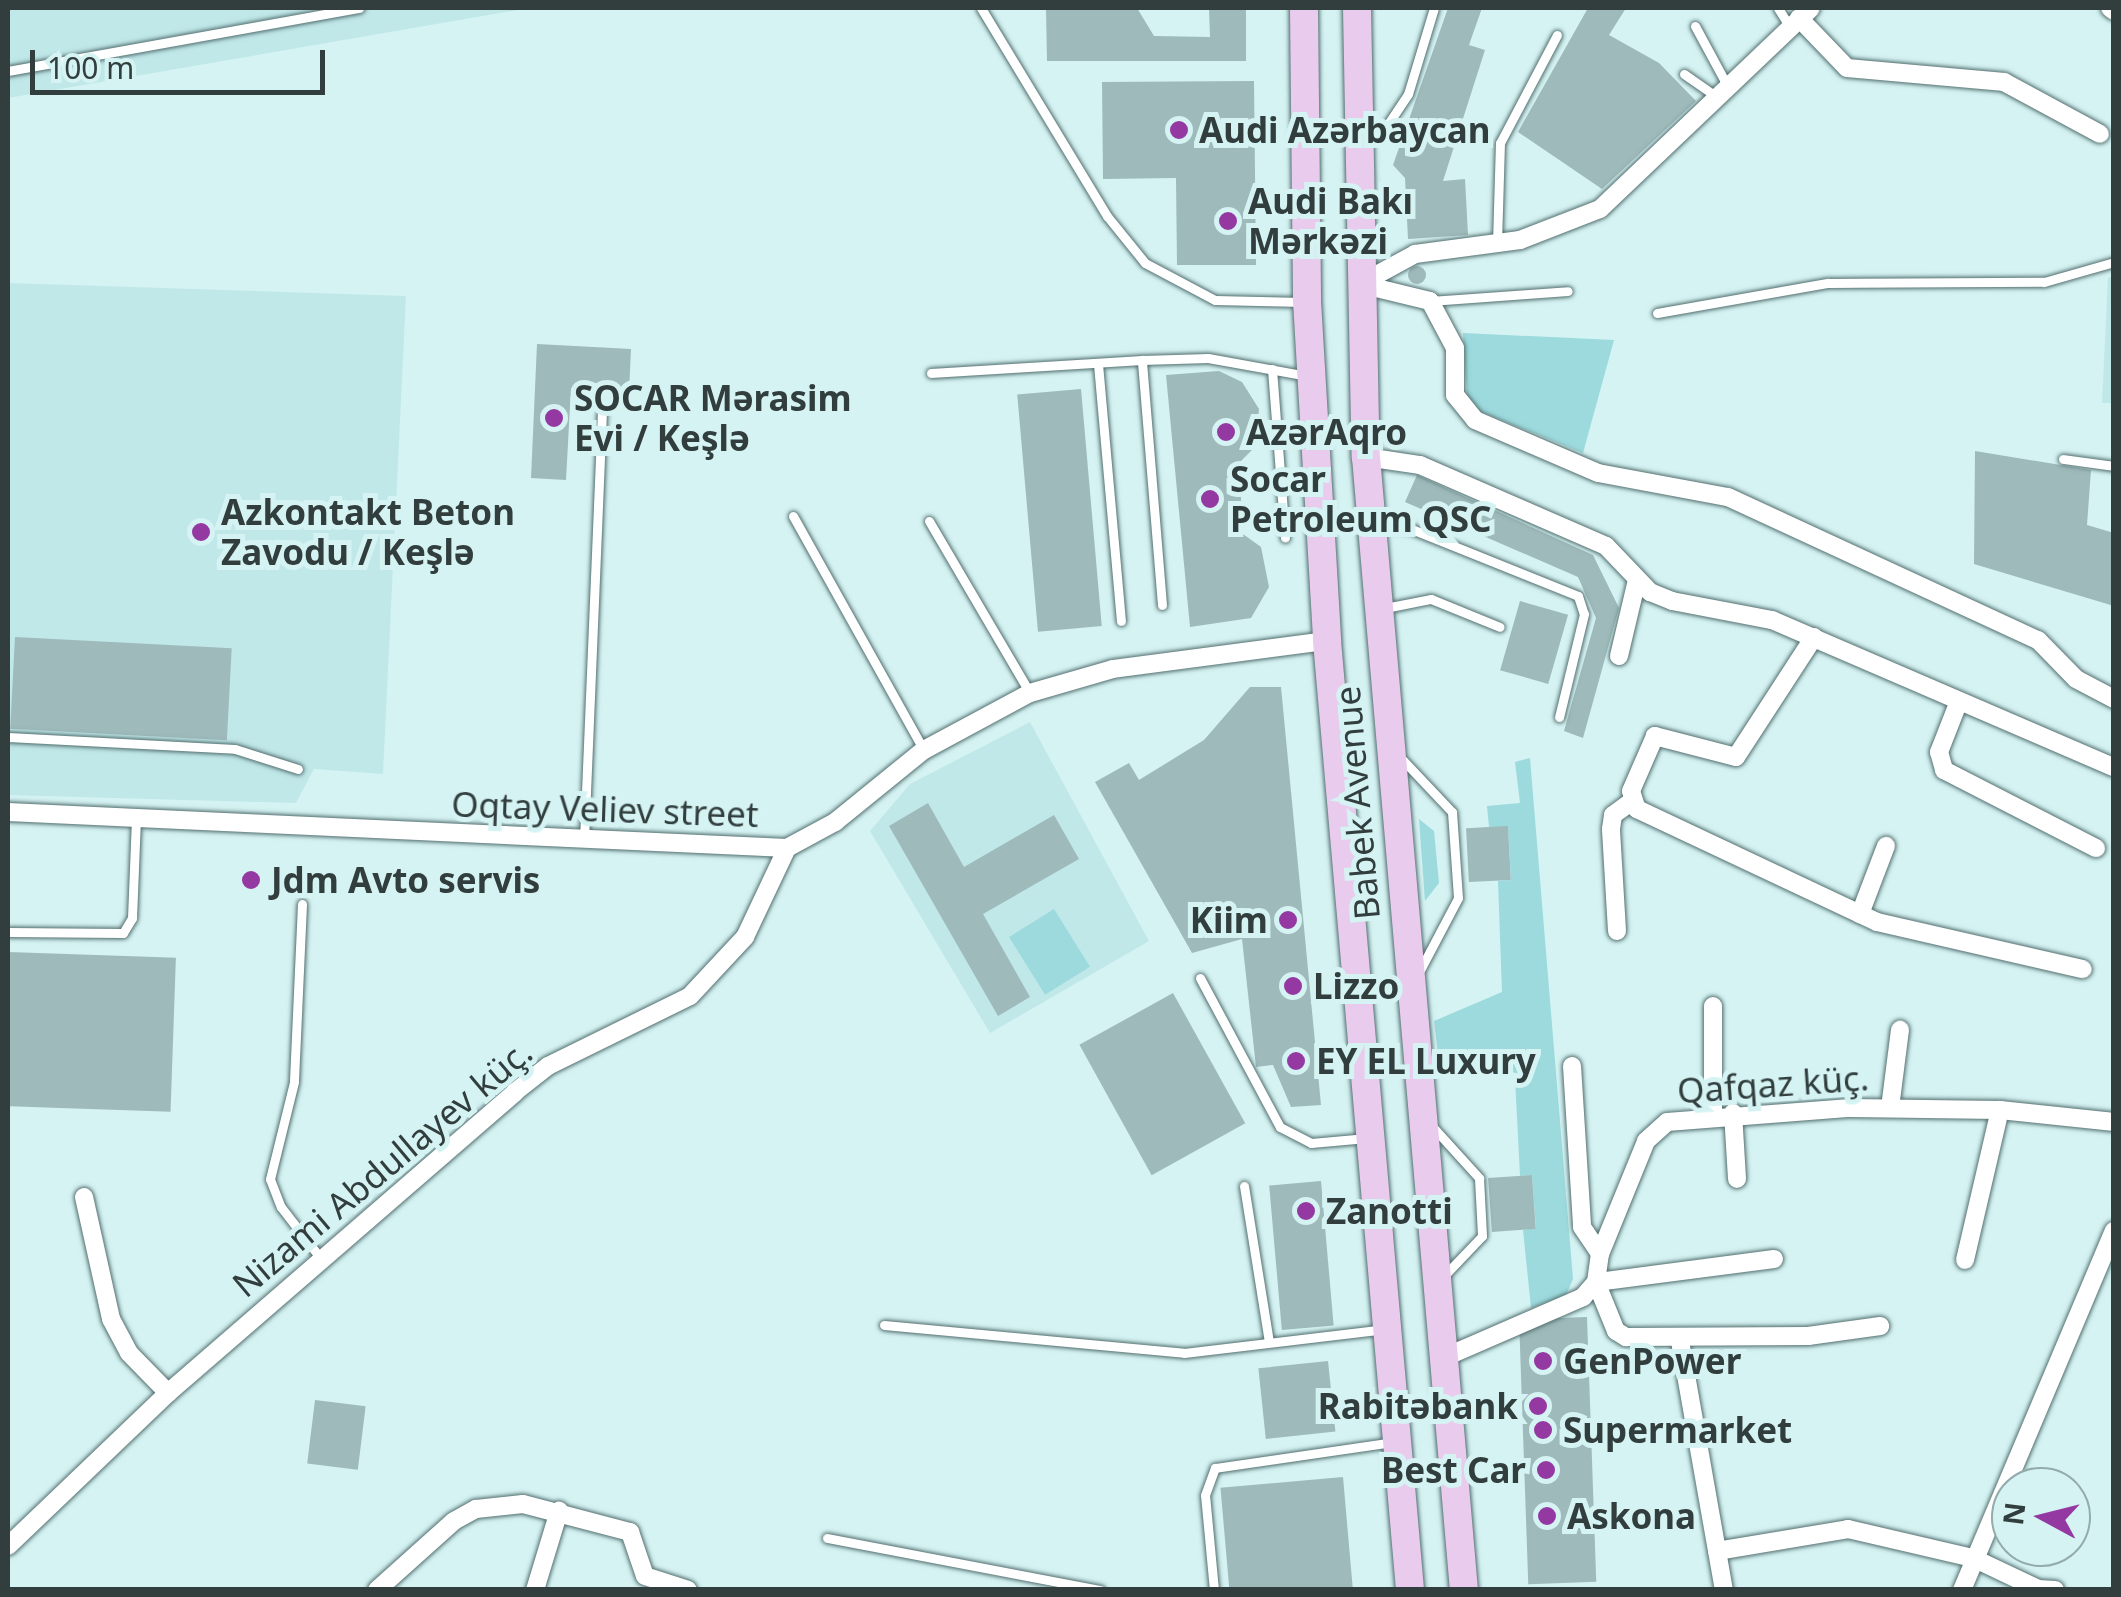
<!DOCTYPE html>
<meta charset="utf-8">
<style>
body{margin:0}
#map{position:relative;width:2121px;height:1597px;overflow:hidden;background:#d5f3f3;font-family:"Noto Sans",sans-serif}
div>[style]{position:absolute}
[style*='--x']{left:calc(var(--x)*1px);top:calc(var(--y)*1px);width:calc(var(--w)*1px);rotate:calc(var(--a)*1deg)}
.built>*{inset:0;background:#c0e8e9}
.green>*{inset:0;background:#9cdadd;transform-origin:0 0}
.building>*{inset:0;background:#9ebabb;transform-origin:0 0}
.round{border-radius:50%}
.roads{filter:drop-shadow(0 0 2px #536e6f) drop-shadow(0 0 2px #536e6f)}
.service>*{height:9px;margin:-4.5px;padding:0 4.5px;transform-origin:4.5px;border-radius:4.5px;background:#fff}
.minor>*{height:18px;margin:-9px;padding:0 9px;transform-origin:9px;border-radius:9px;background:#fff}
.primary>*{height:28px;margin:-14px;padding:0 14px;transform-origin:14px;border-radius:14px;background:#e9cbed}
.dots>*{width:28px;height:28px;translate:-50% -50%;box-sizing:border-box;border:5px solid #d5f3f3;border-radius:50%}
span{translate:-50% -50%;white-space:nowrap;text-align:center;line-height:1.15;-webkit-text-stroke:10px #d5f3f3;paint-order:stroke}
.poi-label{font-size:35px;color:#323e3e;font-weight:700}
.left{translate:0 -50%;text-align:left}
.right{translate:-100% -50%;text-align:right}
.street-label{font-size:35px;color:#323e3e}
.frame{position:absolute;inset:0;border:10px solid #323e3e;pointer-events:none}
.north{position:absolute;left:1991px;top:1467px;width:100px;height:100px;box-sizing:border-box;background:#d5f3f3;border:2px solid #94abab;border-radius:50%;rotate:277deg;font-size:28px;font-weight:700;line-height:40px;text-align:center;color:#323e3e}
.north::after{content:'';display:block;margin:auto;width:35px;height:45px;background:#9438a2;clip-path:polygon(50% 0,100% 100%,50% 72%,0 100%)}
.scale{position:absolute;left:30px;top:50px;width:295px;height:45px;box-sizing:border-box;border:5px solid #323e3e;border-top:0;padding-left:12px;font-size:30px;line-height:35px;white-space:nowrap;color:#323e3e;-webkit-text-stroke:8px #d5f3f3;paint-order:stroke}
</style>
<div id="map">
<div class="built">
<i style="clip-path:polygon(8px 8px,529px 8px,8px 98px)"></i>
<i style="clip-path:polygon(2108px 277px,2114px 278px,2113px 403px,2102px 403px)"></i>
<i style="clip-path:polygon(8px 283px,406px 296px,383px 774px,314px 769px,296px 803px,8px 795px)"></i>
<i style="clip-path:polygon(1030px 722px,1149px 941px,990px 1033px,870px 831px,910px 784px)"></i>
</div>
<div class="green">
<i style="clip-path:polygon(1463px 333px,1614px 340px,1583px 453px,1477px 410px,1467px 395px)"></i>
<i style="clip-path:polygon(1530px 758px,1573px 1279px,1566px 1295px,1531px 1308px,1523px 1230px,1536px 1228px,1532px 1175px,1520px 1176px,1515px 1078px,1438px 1054px,1434px 1021px,1502px 992px,1498px 881px,1511px 880px,1508px 827px,1489px 827px,1487px 806px,1520px 803px,1515px 762px)"></i>
<i style="clip-path:polygon(1419px 819px,1434px 831px,1439px 883px,1425px 901px)"></i>
<i style="left:1054px;top:909px;width:68px;height:53px;rotate:58deg"></i>
</div>
<div class="building">
<i style="clip-path:polygon(1046px 8px,1137px 8px,1154px 36px,1210px 37px,1209px 8px,1246px 8px,1246px 61px,1047px 61px)"></i>
<i style="clip-path:polygon(1448px 8px,1482px 8px,1469px 45px,1485px 50px,1443px 181px,1465px 179px,1468px 235px,1408px 239px,1405px 178px,1393px 165px)"></i>
<i style="clip-path:polygon(1588px 8px,1626px 8px,1609px 35px,1659px 63px,1696px 101px,1602px 189px,1518px 132px)"></i>
<i style="clip-path:polygon(1254px 81px,1256px 265px,1177px 265px,1176px 178px,1103px 179px,1102px 82px)"></i>
<i class="round" style="left:1408px;top:266px;width:18px;height:18px"></i>
<i style="clip-path:polygon(537px 344px,631px 349px,629px 392px,571px 388px,566px 480px,531px 478px)"></i>
<i style="clip-path:polygon(1219px 371px,1242px 382px,1259px 409px,1255px 447px,1239px 463px,1243px 534px,1261px 547px,1269px 587px,1251px 618px,1190px 627px,1166px 375px)"></i>
<i style="left:1081px;top:389px;width:238px;height:64px;rotate:85deg"></i>
<i style="clip-path:polygon(1975px 451px,2091px 470px,2087px 525px,2114px 533px,2114px 606px,1974px 564px)"></i>
<i style="clip-path:polygon(1417px 475px,1593px 555px,1619px 608px,1583px 738px,1564px 731px,1596px 618px,1578px 577px,1405px 502px)"></i>
<i style="left:1520px;top:601px;width:50px;height:72px;rotate:16deg"></i>
<i style="left:15px;top:637px;width:217px;height:92px;rotate:3deg"></i>
<i style="clip-path:polygon(1250px 687px,1281px 687px,1321px 1105px,1291px 1107px,1273px 1065px,1256px 1067px,1242px 939px,1192px 953px,1095px 782px,1129px 763px,1139px 780px,1204px 740px)"></i>
<i style="clip-path:polygon(928px 803px,964px 867px,1054px 815px,1079px 859px,983px 914px,1030px 997px,998px 1016px,889px 826px)"></i>
<i style="left:1508px;top:826px;width:54px;height:42px;rotate:87deg"></i>
<i style="left:8px;top:952px;width:168px;height:154px;rotate:2deg"></i>
<i style="left:1173px;top:993px;width:149px;height:107px;rotate:61deg"></i>
<i style="left:1532px;top:1175px;width:54px;height:44px;rotate:86deg"></i>
<i style="left:1321px;top:1181px;width:145px;height:52px;rotate:85deg"></i>
<i style="left:1587px;top:1317px;width:265px;height:68px;rotate:88deg"></i>
<i style="left:1328px;top:1361px;width:71px;height:70px;rotate:84deg"></i>
<i style="left:315px;top:1400px;width:51px;height:64px;rotate:7deg"></i>
<i style="left:1343px;top:1477px;width:113px;height:123px;rotate:85deg"></i>
</div>
<div class="roads">
<div class="service">
<i style="--x:981;--y:8;--w:243;--a:58.8"></i>
<i style="--x:1107;--y:216;--w:60;--a:51"></i>
<i style="--x:1145;--y:263;--w:79;--a:27.9"></i>
<i style="--x:1215;--y:300;--w:88;--a:1.3"></i>
<i style="--x:1778;--y:8;--w:22;--a:58"></i>
<i style="--x:1695;--y:26;--w:69;--a:61.6"></i>
<i style="--x:8;--y:71;--w:357;--a:-10.2"></i>
<i style="--x:1684;--y:74;--w:40;--a:34.9"></i>
<i style="--x:1366;--y:135;--w:19;--a:-16"></i>
<i style="--x:1384;--y:130;--w:43;--a:-56.3"></i>
<i style="--x:1408;--y:94;--w:90;--a:-73.2"></i>
<i style="--x:1497;--y:243;--w:100;--a:-88.3"></i>
<i style="--x:1500;--y:143;--w:122;--a:-62.2"></i>
<i style="--x:1430;--y:301;--w:138;--a:-4.1"></i>
<i style="--x:1657;--y:313;--w:174;--a:-10"></i>
<i style="--x:1828;--y:283;--w:216;--a:-0.3"></i>
<i style="--x:2044;--y:282;--w:73;--a:-15.9"></i>
<i style="--x:1098;--y:364;--w:258;--a:84.9"></i>
<i style="--x:1272;--y:369;--w:169;--a:85.6"></i>
<i style="--x:931;--y:373;--w:211;--a:-3.5"></i>
<i style="--x:2063;--y:459;--w:51;--a:7.8"></i>
<i style="--x:793;--y:516;--w:268;--a:60.8"></i>
<i style="--x:929;--y:521;--w:199;--a:59.6"></i>
<i style="--x:1374;--y:524;--w:35;--a:7"></i>
<i style="--x:1409;--y:528;--w:182;--a:21.9"></i>
<i style="--x:1578;--y:596;--w:19;--a:72"></i>
<i style="--x:1584;--y:614;--w:106;--a:103.6"></i>
<i style="--x:1162;--y:605;--w:246;--a:-94.7"></i>
<i style="--x:1142;--y:360;--w:66;--a:-1.7"></i>
<i style="--x:1208;--y:358;--w:102;--a:10.2"></i>
<i style="--x:1385;--y:608;--w:47;--a:-11.1"></i>
<i style="--x:1431;--y:599;--w:74;--a:22.1"></i>
<i style="--x:8;--y:737;--w:227;--a:3"></i>
<i style="--x:235;--y:749;--w:66;--a:17.6"></i>
<i style="--x:1400;--y:757;--w:76;--a:46.6"></i>
<i style="--x:1452;--y:812;--w:86;--a:86"></i>
<i style="--x:1458;--y:898;--w:81;--a:117.8"></i>
<i style="--x:584;--y:840;--w:427;--a:-87.6"></i>
<i style="--x:302;--y:904;--w:178;--a:92.6"></i>
<i style="--x:294;--y:1082;--w:100;--a:103.9"></i>
<i style="--x:270;--y:1179;--w:30;--a:69"></i>
<i style="--x:281;--y:1207;--w:67;--a:52.3"></i>
<i style="--x:8;--y:932;--w:115;--a:0.5"></i>
<i style="--x:123;--y:933;--w:17;--a:-59"></i>
<i style="--x:132;--y:918;--w:101;--a:-87.7"></i>
<i style="--x:1200;--y:978;--w:169;--a:61.8"></i>
<i style="--x:1280;--y:1127;--w:35;--a:27"></i>
<i style="--x:1311;--y:1143;--w:56;--a:-5.1"></i>
<i style="--x:1431;--y:1125;--w:72;--a:47.8"></i>
<i style="--x:1479;--y:1178;--w:58;--a:87"></i>
<i style="--x:1482;--y:1236;--w:59;--a:133.6"></i>
<i style="--x:1244;--y:1186;--w:158;--a:80.9"></i>
<i style="--x:884;--y:1325;--w:301;--a:5.3"></i>
<i style="--x:1184;--y:1353;--w:201;--a:-6.8"></i>
<i style="--x:827;--y:1538;--w:278;--a:10.8"></i>
<i style="--x:1214;--y:1590;--w:95;--a:-95.4"></i>
<i style="--x:1205;--y:1495;--w:29;--a:-70"></i>
<i style="--x:1215;--y:1468;--w:180;--a:-8.3"></i>
</div>
<div class="minor">
<i style="--x:2110;--y:8;--w:5;--a:37"></i>
<i style="--x:1799;--y:18;--w:69;--a:46.2"></i>
<i style="--x:1847;--y:68;--w:158;--a:5.1"></i>
<i style="--x:2004;--y:82;--w:109;--a:28.4"></i>
<i style="--x:1360;--y:284;--w:72;--a:13.7"></i>
<i style="--x:1430;--y:301;--w:53;--a:62"></i>
<i style="--x:1455;--y:348;--w:47;--a:90"></i>
<i style="--x:1455;--y:395;--w:32;--a:51"></i>
<i style="--x:1475;--y:420;--w:134;--a:23.3"></i>
<i style="--x:1598;--y:473;--w:132;--a:10.5"></i>
<i style="--x:1728;--y:497;--w:341;--a:24.8"></i>
<i style="--x:2038;--y:640;--w:54;--a:45.7"></i>
<i style="--x:2076;--y:679;--w:43;--a:27.8"></i>
<i style="--x:1360;--y:284;--w:63;--a:-28.6"></i>
<i style="--x:1415;--y:254;--w:106;--a:-7.6"></i>
<i style="--x:1520;--y:240;--w:86;--a:-21.2"></i>
<i style="--x:1600;--y:209;--w:291;--a:-43.6"></i>
<i style="--x:1366;--y:457;--w:55;--a:8.4"></i>
<i style="--x:1420;--y:465;--w:203;--a:23.5"></i>
<i style="--x:1606;--y:546;--w:64;--a:46.3"></i>
<i style="--x:1650;--y:592;--w:24;--a:22"></i>
<i style="--x:1672;--y:601;--w:102;--a:10.8"></i>
<i style="--x:1772;--y:620;--w:372;--a:23.3"></i>
<i style="--x:1814;--y:637;--w:143;--a:123"></i>
<i style="--x:1736;--y:757;--w:84;--a:-165.5"></i>
<i style="--x:1655;--y:736;--w:60;--a:113.6"></i>
<i style="--x:1631;--y:791;--w:19;--a:72"></i>
<i style="--x:1637;--y:809;--w:265;--a:25.2"></i>
<i style="--x:1877;--y:922;--w:211;--a:12.9"></i>
<i style="--x:1619;--y:656;--w:78;--a:-76.7"></i>
<i style="--x:1959;--y:701;--w:55;--a:111.4"></i>
<i style="--x:1939;--y:752;--w:19;--a:74"></i>
<i style="--x:1944;--y:770;--w:171;--a:27.2"></i>
<i style="--x:8;--y:812;--w:780;--a:2.65"></i>
<i style="--x:787;--y:848;--w:55;--a:-28.4"></i>
<i style="--x:835;--y:822;--w:114;--a:-39"></i>
<i style="--x:924;--y:750;--w:120;--a:-28.3"></i>
<i style="--x:1030;--y:693;--w:86;--a:-16.1"></i>
<i style="--x:1113;--y:669;--w:216;--a:-7.5"></i>
<i style="--x:1860;--y:914;--w:73;--a:-69.1"></i>
<i style="--x:1617;--y:931;--w:102;--a:-93.4"></i>
<i style="--x:1611;--y:829;--w:14;--a:-82"></i>
<i style="--x:1613;--y:815;--w:24;--a:-36"></i>
<i style="--x:1572;--y:1066;--w:161;--a:86.4"></i>
<i style="--x:1582;--y:1227;--w:32;--a:56"></i>
<i style="--x:1890;--y:1108;--w:79;--a:-82.7"></i>
<i style="--x:1733;--y:1113;--w:66;--a:86.5"></i>
<i style="--x:1713;--y:1114;--w:108;--a:-90"></i>
<i style="--x:84;--y:1197;--w:125;--a:77.5"></i>
<i style="--x:111;--y:1319;--w:38;--a:62"></i>
<i style="--x:129;--y:1353;--w:56;--a:45.7"></i>
<i style="--x:1774;--y:1259;--w:179;--a:172.6"></i>
<i style="--x:1596;--y:1282;--w:53;--a:67.8"></i>
<i style="--x:1616;--y:1331;--w:12;--a:31"></i>
<i style="--x:1626;--y:1337;--w:182;--a:-0.3"></i>
<i style="--x:1808;--y:1336;--w:73;--a:-7.9"></i>
<i style="--x:1965;--y:1260;--w:154;--a:-76.9"></i>
<i style="--x:1680;--y:1341;--w:253;--a:80"></i>
<i style="--x:1443;--y:1358;--w:153;--a:-23.5"></i>
<i style="--x:1583;--y:1297;--w:20;--a:-49"></i>
<i style="--x:1596;--y:1282;--w:28;--a:-82"></i>
<i style="--x:1600;--y:1254;--w:122;--a:-67.8"></i>
<i style="--x:1646;--y:1141;--w:28;--a:-42"></i>
<i style="--x:1667;--y:1122;--w:184;--a:-4.4"></i>
<i style="--x:1850;--y:1108;--w:150;--a:0.8"></i>
<i style="--x:2000;--y:1110;--w:115;--a:6"></i>
<i style="--x:8;--y:1546;--w:221;--a:-43.7"></i>
<i style="--x:168;--y:1393;--w:459;--a:-40.9"></i>
<i style="--x:515;--y:1092;--w:42;--a:-38.2"></i>
<i style="--x:548;--y:1066;--w:158;--a:-26.2"></i>
<i style="--x:690;--y:996;--w:81;--a:-47"></i>
<i style="--x:745;--y:937;--w:98;--a:-64.7"></i>
<i style="--x:1717;--y:1551;--w:133;--a:-9.5"></i>
<i style="--x:1848;--y:1529;--w:128;--a:13.1"></i>
<i style="--x:1973;--y:1558;--w:72;--a:25.5"></i>
<i style="--x:2038;--y:1589;--w:17;--a:3"></i>
<i style="--x:377;--y:1590;--w:103;--a:-41.9"></i>
<i style="--x:454;--y:1521;--w:25;--a:-29"></i>
<i style="--x:476;--y:1509;--w:47;--a:-6.1"></i>
<i style="--x:523;--y:1504;--w:111;--a:14.7"></i>
<i style="--x:630;--y:1532;--w:46;--a:71.2"></i>
<i style="--x:645;--y:1576;--w:45;--a:18"></i>
<i style="--x:535;--y:1590;--w:83;--a:-73.1"></i>
<i style="--x:1962;--y:1590;--w:390;--a:-67.1"></i>
</div>
<div class="primary">
<i style="--x:1304;--y:8;--w:293;--a:89.4"></i>
<i style="--x:1307;--y:301;--w:341;--a:86.6"></i>
<i style="--x:1327;--y:641;--w:953;--a:85"></i>
<i style="--x:1357;--y:8;--w:449;--a:88.9"></i>
<i style="--x:1366;--y:457;--w:1137;--a:85.06"></i>
</div>
</div>
<div class="dots">
<i style="left:1179px;top:130px;background:#9438a2"></i>
<i style="left:1228px;top:221px;background:#9438a2"></i>
<i style="left:554px;top:418px;background:#9438a2"></i>
<i style="left:1226px;top:432px;background:#9438a2"></i>
<i style="left:1210px;top:499px;background:#9438a2"></i>
<i style="left:201px;top:532px;background:#9438a2"></i>
<i style="left:251px;top:880px;background:#9438a2"></i>
<i style="left:1288px;top:920px;background:#9438a2"></i>
<i style="left:1293px;top:986px;background:#9438a2"></i>
<i style="left:1296px;top:1061px;background:#9438a2"></i>
<i style="left:1306px;top:1211px;background:#9438a2"></i>
<i style="left:1543px;top:1361px;background:#9438a2"></i>
<i style="left:1538px;top:1406px;background:#9438a2"></i>
<i style="left:1543px;top:1430px;background:#9438a2"></i>
<i style="left:1546px;top:1470px;background:#9438a2"></i>
<i style="left:1547px;top:1516px;background:#9438a2"></i>
</div>
<div class="poi-label">
<span class="left" style="left:1199px;top:130px">Audi Azərbaycan</span>
<span class="left" style="left:1248px;top:221px">Audi Bakı<br>Mərkəzi</span>
<span class="left" style="left:574px;top:418px">SOCAR Mərasim<br>Evi / Keşlə</span>
<span class="left" style="left:1246px;top:432px">AzərAqro</span>
<span class="left" style="left:1230px;top:499px">Socar<br>Petroleum QSC</span>
<span class="left" style="left:221px;top:532px">Azkontakt Beton<br>Zavodu / Keşlə</span>
<span class="left" style="left:271px;top:880px">Jdm Avto servis</span>
<span class="right" style="left:1268px;top:920px">Kiim</span>
<span class="left" style="left:1313px;top:986px">Lizzo</span>
<span class="left" style="left:1316px;top:1061px">EY EL Luxury</span>
<span class="left" style="left:1326px;top:1211px">Zanotti</span>
<span class="left" style="left:1563px;top:1361px">GenPower</span>
<span class="right" style="left:1518px;top:1406px">Rabitəbank</span>
<span class="left" style="left:1563px;top:1430px">Supermarket</span>
<span class="right" style="left:1526px;top:1470px">Best Car</span>
<span class="left" style="left:1567px;top:1516px">Askona</span>
</div>
<div class="street-label">
<span style="left:1357px;top:803px;rotate:-95deg">Babek Avenue</span>
<span style="left:605px;top:809px;rotate:2deg">Oqtay Veliev street</span>
<span style="left:1773px;top:1084px;rotate:-4deg">Qafqaz küç.</span>
<span style="left:382px;top:1168px;rotate:-40deg">Nizami Abdullayev küç.</span>
</div>
<div class="frame"></div>
<div class="north">N</div>
<div class="scale">100 m</div>
</div>
